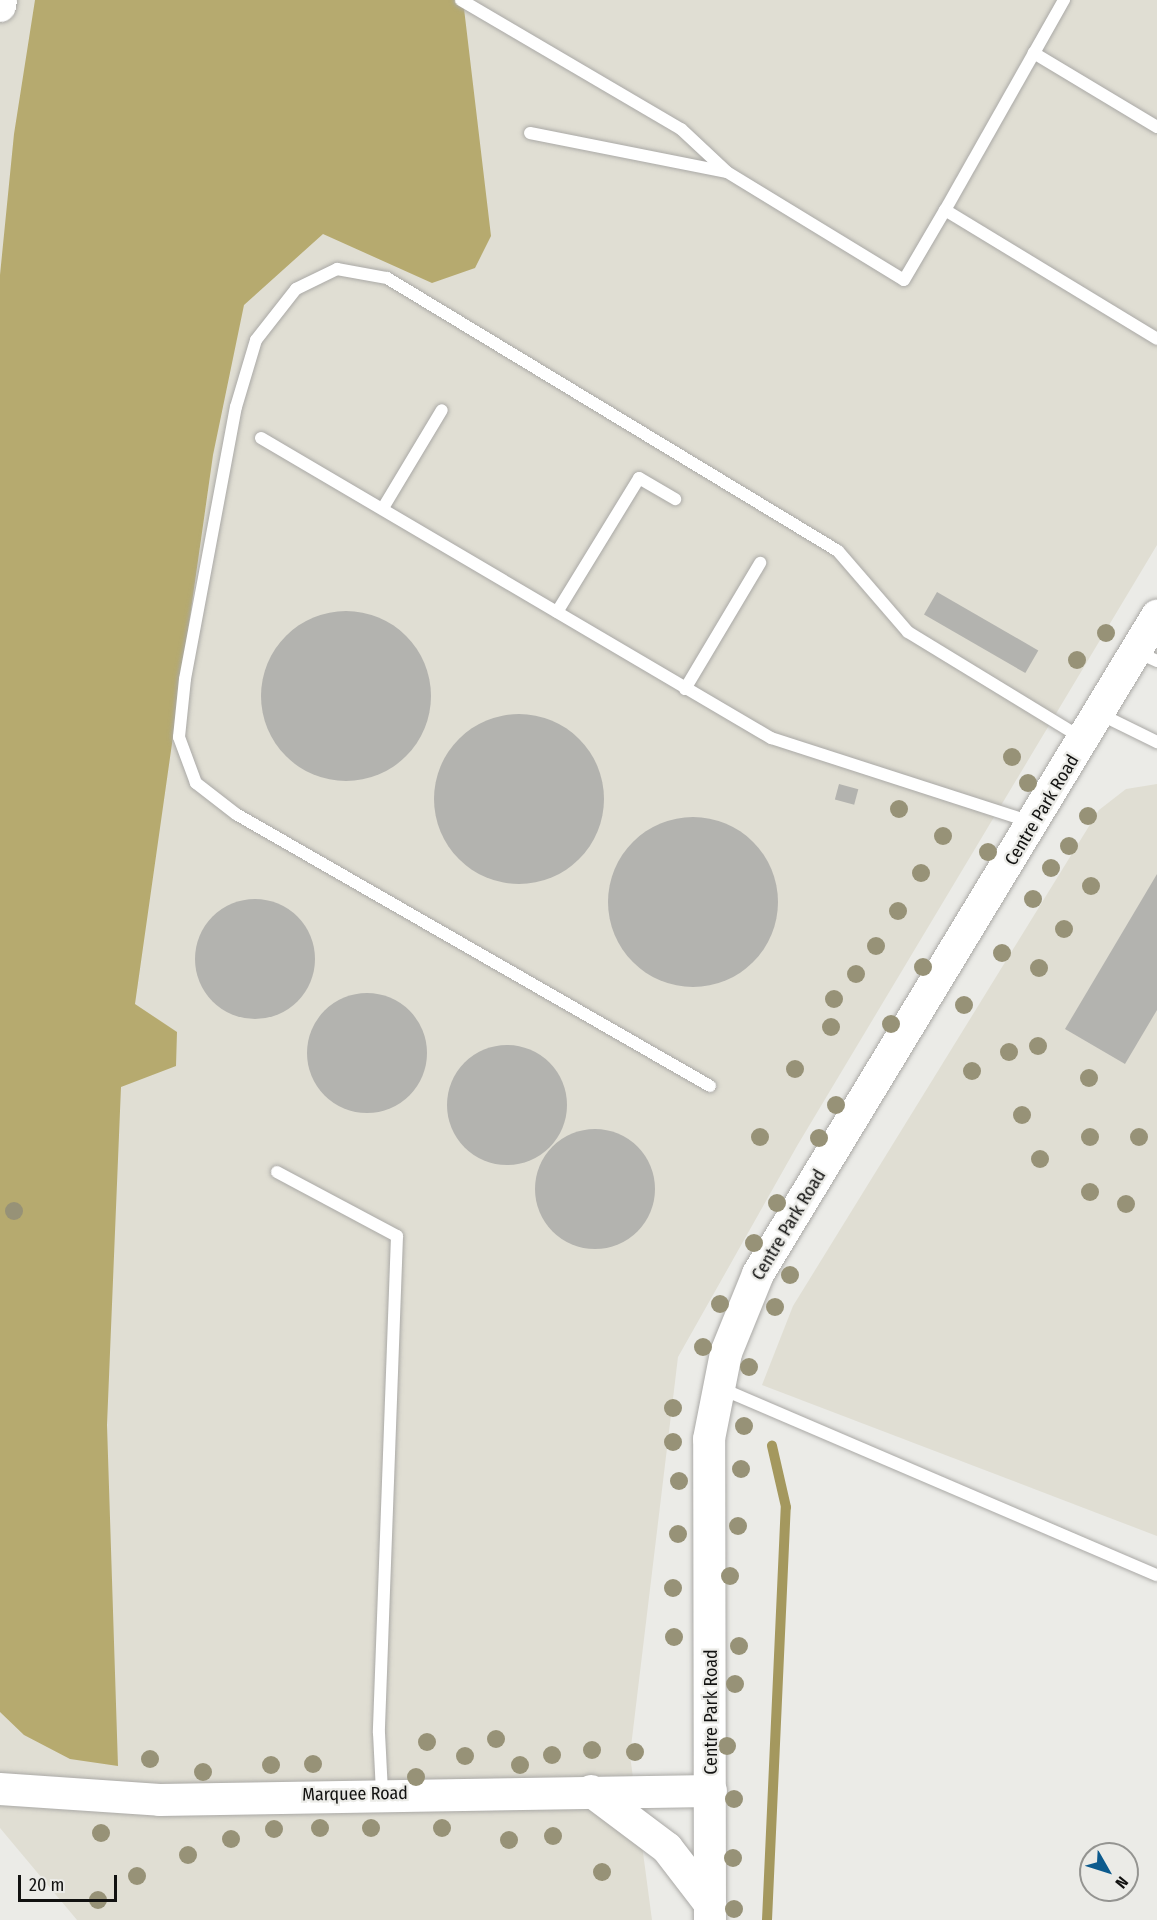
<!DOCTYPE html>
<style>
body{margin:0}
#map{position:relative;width:1157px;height:1920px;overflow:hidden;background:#ebebe7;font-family:"Fira Sans Condensed",sans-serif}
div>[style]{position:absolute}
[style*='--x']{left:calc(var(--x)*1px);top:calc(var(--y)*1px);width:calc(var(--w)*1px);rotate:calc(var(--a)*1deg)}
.built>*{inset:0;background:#e0ded3}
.forest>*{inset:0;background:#b6aa6f}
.stream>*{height:10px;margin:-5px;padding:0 5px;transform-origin:5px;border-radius:5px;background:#a4985e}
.building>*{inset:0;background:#b3b3af;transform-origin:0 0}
.round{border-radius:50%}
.roads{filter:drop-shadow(0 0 2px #aaa9a6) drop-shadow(0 0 2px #aaa9a6)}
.service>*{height:12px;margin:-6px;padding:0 6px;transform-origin:6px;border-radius:6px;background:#fff}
.tertiary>*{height:32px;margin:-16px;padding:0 16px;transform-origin:16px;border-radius:16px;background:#fff}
.trees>*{width:18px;height:18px;margin:-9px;border-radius:50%;background:#979277}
span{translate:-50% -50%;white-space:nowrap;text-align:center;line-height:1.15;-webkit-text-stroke:4.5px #ebebe7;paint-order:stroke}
.street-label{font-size:18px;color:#121211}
.north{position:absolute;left:1079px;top:1842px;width:60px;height:60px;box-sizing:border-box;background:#ebebe7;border:2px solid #949491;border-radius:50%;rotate:129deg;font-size:16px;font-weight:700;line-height:24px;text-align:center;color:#121211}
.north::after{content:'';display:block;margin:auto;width:21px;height:27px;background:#0c5a8d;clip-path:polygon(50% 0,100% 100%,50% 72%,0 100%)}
.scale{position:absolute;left:18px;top:1875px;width:99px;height:27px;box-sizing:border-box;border:3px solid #121211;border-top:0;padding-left:8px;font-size:18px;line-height:21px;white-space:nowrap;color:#121211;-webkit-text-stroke:4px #ebebe7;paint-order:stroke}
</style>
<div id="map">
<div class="built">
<i style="clip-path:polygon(0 0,1157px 0,1157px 545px,797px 1146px,678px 1357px,630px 1755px,652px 1920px,77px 1920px,0 1828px)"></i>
<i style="clip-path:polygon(1157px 784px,1157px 1536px,762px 1385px,793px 1306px,1099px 810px,1126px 789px)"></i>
</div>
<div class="forest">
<i style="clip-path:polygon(35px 0,463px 0,491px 236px,475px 268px,432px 283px,323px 234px,244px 305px,213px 455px,135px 1004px,177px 1032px,176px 1066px,121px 1087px,107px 1425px,118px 1766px,70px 1759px,24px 1735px,0 1712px,0 275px,14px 134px)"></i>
</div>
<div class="stream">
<i style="--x:767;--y:1920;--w:413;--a:-87.4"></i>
<i style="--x:786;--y:1507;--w:63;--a:-102.9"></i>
</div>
<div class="building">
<i style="left:937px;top:592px;width:117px;height:26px;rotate:30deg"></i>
<i class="round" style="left:261px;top:611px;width:170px;height:170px"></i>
<i class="round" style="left:434px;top:714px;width:170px;height:170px"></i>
<i style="left:839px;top:784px;width:20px;height:16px;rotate:15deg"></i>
<i class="round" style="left:608px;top:817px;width:170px;height:170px"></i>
<i style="clip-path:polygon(1157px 874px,1157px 1010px,1125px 1064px,1065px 1029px)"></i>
<i class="round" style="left:195px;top:899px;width:120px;height:120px"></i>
<i class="round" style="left:307px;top:993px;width:120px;height:120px"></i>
<i class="round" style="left:447px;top:1045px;width:120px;height:120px"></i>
<i class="round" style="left:535px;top:1129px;width:120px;height:120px"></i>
</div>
<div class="roads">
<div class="service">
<i style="--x:461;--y:0;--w:255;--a:30.4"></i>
<i style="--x:681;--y:129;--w:62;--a:43"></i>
<i style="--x:1034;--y:53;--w:61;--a:-60.5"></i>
<i style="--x:1157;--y:127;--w:144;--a:-149"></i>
<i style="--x:1034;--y:53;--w:180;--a:119.5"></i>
<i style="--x:945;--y:210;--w:248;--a:31.3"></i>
<i style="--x:530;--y:133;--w:201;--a:11.2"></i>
<i style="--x:727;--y:172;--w:207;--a:31.4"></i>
<i style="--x:904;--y:280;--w:81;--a:-59.6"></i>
<i style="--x:261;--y:438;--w:592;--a:30.47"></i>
<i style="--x:771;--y:738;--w:273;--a:17.9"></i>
<i style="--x:383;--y:508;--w:114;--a:-59"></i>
<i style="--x:557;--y:612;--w:157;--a:-58.5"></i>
<i style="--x:639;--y:478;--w:42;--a:30.3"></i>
<i style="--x:1137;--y:652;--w:22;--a:24"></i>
<i style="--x:685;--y:689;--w:147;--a:-59.2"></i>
<i style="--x:1100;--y:714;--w:64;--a:26.2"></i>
<i style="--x:710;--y:1086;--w:546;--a:-150.15"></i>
<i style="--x:236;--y:814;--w:51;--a:-142.2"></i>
<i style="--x:196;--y:783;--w:49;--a:-110.3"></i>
<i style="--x:179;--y:737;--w:58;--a:-84.1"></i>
<i style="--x:185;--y:679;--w:277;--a:-79.4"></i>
<i style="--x:236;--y:407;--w:70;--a:-73.4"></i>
<i style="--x:256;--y:340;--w:65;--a:-51.9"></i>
<i style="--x:296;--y:289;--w:46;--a:-26"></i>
<i style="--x:337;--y:269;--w:51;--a:10.2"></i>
<i style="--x:387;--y:278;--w:527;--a:31.19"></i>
<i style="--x:838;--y:551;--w:107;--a:49.2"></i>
<i style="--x:908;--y:632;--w:205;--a:31.4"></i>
<i style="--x:277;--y:1172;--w:136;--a:28.1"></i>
<i style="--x:397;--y:1236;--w:497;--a:92.1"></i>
<i style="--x:379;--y:1733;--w:60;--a:87.1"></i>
<i style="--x:720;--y:1388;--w:475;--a:23.2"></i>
</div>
<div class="tertiary">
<i style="--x:0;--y:6;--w:6;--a:-81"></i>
<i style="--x:0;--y:1789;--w:160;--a:3.9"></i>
<i style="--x:160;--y:1800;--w:551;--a:-0.94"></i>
<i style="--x:591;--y:1791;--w:95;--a:36.9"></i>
<i style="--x:667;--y:1848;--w:71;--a:52.5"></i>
<i style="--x:710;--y:1920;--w:481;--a:-90.1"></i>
<i style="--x:709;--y:1439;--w:88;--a:-78.8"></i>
<i style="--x:726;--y:1353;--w:85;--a:-67.9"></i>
<i style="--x:758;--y:1274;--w:770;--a:-58.77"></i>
</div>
</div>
<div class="trees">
<i style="left:1106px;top:633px"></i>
<i style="left:1077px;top:660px"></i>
<i style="left:1012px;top:757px"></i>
<i style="left:1028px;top:783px"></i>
<i style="left:899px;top:809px"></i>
<i style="left:1088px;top:816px"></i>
<i style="left:943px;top:836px"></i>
<i style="left:1069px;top:846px"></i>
<i style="left:988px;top:852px"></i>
<i style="left:1051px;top:868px"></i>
<i style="left:921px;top:873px"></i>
<i style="left:1091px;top:886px"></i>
<i style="left:1033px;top:899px"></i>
<i style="left:898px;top:911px"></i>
<i style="left:1064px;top:929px"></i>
<i style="left:876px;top:946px"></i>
<i style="left:1002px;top:953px"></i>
<i style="left:923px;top:967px"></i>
<i style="left:1039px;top:968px"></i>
<i style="left:856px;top:974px"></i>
<i style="left:834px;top:999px"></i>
<i style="left:964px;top:1005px"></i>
<i style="left:891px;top:1024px"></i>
<i style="left:831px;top:1027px"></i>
<i style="left:1038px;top:1046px"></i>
<i style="left:1009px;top:1052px"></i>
<i style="left:795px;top:1069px"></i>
<i style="left:972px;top:1071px"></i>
<i style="left:1089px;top:1078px"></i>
<i style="left:836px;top:1105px"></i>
<i style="left:1022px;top:1115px"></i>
<i style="left:760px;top:1137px"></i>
<i style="left:1090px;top:1137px"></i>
<i style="left:1139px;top:1137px"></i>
<i style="left:819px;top:1138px"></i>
<i style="left:1040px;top:1159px"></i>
<i style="left:1090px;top:1192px"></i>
<i style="left:777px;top:1203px"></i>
<i style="left:1126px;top:1204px"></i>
<i style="left:14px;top:1211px"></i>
<i style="left:754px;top:1243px"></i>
<i style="left:790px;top:1275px"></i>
<i style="left:720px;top:1304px"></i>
<i style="left:775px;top:1307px"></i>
<i style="left:703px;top:1347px"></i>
<i style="left:749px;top:1367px"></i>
<i style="left:673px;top:1408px"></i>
<i style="left:744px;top:1426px"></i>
<i style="left:673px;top:1442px"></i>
<i style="left:741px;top:1469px"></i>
<i style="left:679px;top:1481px"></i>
<i style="left:738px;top:1526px"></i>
<i style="left:678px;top:1534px"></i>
<i style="left:730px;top:1576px"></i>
<i style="left:673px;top:1588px"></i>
<i style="left:674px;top:1637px"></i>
<i style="left:739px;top:1646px"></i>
<i style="left:735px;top:1684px"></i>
<i style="left:496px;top:1739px"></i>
<i style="left:427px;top:1742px"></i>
<i style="left:727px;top:1746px"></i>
<i style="left:592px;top:1750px"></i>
<i style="left:635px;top:1752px"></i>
<i style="left:552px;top:1755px"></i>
<i style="left:465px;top:1756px"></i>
<i style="left:150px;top:1759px"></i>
<i style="left:313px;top:1764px"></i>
<i style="left:271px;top:1765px"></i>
<i style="left:520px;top:1765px"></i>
<i style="left:203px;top:1772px"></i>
<i style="left:416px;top:1777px"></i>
<i style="left:734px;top:1799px"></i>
<i style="left:320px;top:1828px"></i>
<i style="left:371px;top:1828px"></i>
<i style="left:442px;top:1828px"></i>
<i style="left:274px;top:1829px"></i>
<i style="left:101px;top:1833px"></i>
<i style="left:553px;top:1836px"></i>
<i style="left:231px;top:1839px"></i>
<i style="left:509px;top:1840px"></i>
<i style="left:188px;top:1855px"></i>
<i style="left:733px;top:1858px"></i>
<i style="left:602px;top:1872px"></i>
<i style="left:137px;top:1876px"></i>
<i style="left:98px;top:1900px"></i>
<i style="left:734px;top:1909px"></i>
</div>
<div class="street-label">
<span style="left:1042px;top:810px;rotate:-59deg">Centre Park Road</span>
<span style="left:789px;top:1225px;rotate:-59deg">Centre Park Road</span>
<span style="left:711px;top:1712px;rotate:-90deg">Centre Park Road</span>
<span style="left:355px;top:1794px;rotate:-1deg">Marquee Road</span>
</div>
<div class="north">N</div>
<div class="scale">20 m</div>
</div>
